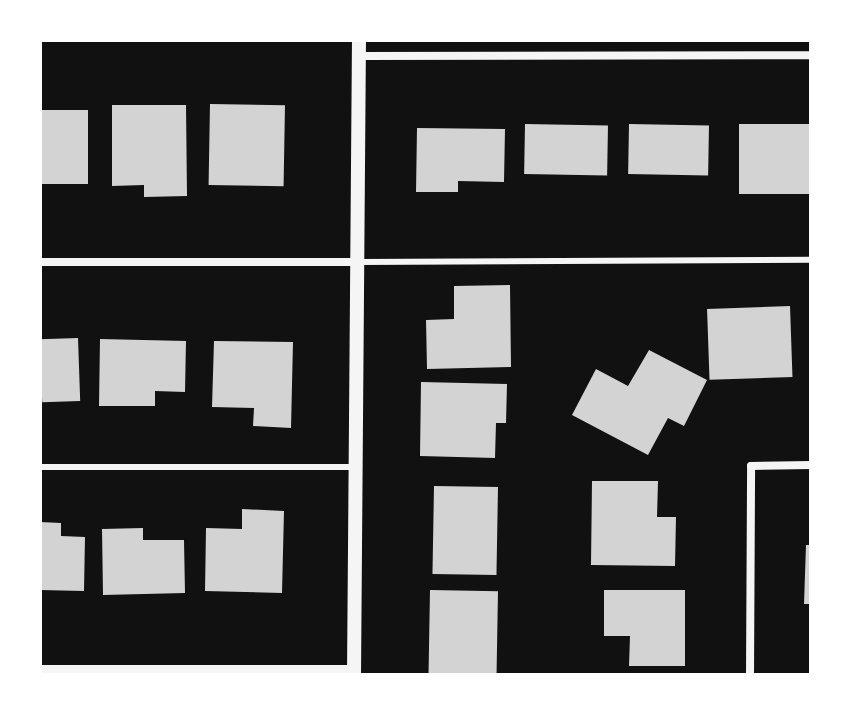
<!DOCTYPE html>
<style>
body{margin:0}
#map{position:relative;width:851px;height:715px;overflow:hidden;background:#111;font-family:Montserrat,sans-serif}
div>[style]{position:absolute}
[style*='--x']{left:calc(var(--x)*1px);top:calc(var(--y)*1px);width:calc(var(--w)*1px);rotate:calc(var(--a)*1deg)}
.building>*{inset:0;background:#d3d3d3;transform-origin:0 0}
.service>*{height:6px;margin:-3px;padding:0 3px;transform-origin:3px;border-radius:3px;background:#f5f5f5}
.minor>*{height:8px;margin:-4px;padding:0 4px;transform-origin:4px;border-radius:4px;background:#f5f5f5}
.tertiary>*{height:14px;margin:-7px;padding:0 7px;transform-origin:7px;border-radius:7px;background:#f5f5f5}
span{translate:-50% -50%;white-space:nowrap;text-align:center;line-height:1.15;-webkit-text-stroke:6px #fff;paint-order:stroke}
.frame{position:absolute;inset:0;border:42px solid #fff;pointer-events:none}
</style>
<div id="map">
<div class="building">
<i style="left:210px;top:104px;width:75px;height:81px;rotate:1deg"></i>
<i style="clip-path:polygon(112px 105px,186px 105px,187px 196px,144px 197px,144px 185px,112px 186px)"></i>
<i style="left:40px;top:110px;width:48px;height:74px"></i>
<i style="left:525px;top:124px;width:83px;height:50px;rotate:1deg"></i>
<i style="left:629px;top:124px;width:80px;height:50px;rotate:1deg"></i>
<i style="left:739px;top:124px;width:72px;height:70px"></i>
<i style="clip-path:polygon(417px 128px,505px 129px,504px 182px,458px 181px,458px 192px,416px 192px)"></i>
<i style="clip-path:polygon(510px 285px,511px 367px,427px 369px,426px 320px,454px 319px,454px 286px)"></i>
<i style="left:790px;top:306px;width:71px;height:83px;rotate:88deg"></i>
<i style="left:78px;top:338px;width:63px;height:38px;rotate:88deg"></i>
<i style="clip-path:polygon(100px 339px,186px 341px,185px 392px,155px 391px,155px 406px,99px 406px)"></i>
<i style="clip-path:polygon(214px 341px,293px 342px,291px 428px,253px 426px,254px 408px,212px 407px)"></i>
<i style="clip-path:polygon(649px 350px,707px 380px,684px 426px,668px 418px,648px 455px,572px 415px,596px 369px,628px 386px)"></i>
<i style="clip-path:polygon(421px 382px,507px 384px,506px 423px,496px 423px,495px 458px,420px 456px)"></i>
<i style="clip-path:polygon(592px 481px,658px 481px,657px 517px,676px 517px,675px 566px,591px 565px)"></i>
<i style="left:434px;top:486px;width:64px;height:88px;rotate:1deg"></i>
<i style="clip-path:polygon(242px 509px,284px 511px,282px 593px,205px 591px,206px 528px,242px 529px)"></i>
<i style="clip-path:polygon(40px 522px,61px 523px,61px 536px,85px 537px,84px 591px,40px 590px)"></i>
<i style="clip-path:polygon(143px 528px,143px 540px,184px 540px,185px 593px,103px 595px,102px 529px)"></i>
<i style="clip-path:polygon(806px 545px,811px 545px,811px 604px,804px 604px)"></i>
<i style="left:430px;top:590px;width:68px;height:85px;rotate:1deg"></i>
<i style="clip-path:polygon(604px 590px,685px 590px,685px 666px,629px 666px,630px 636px,604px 636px)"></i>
</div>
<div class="service">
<i style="--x:359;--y:262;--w:452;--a:-0.3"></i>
<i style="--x:40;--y:467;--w:315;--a:0"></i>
</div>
<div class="minor">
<i style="--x:359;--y:56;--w:452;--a:-0.1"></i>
<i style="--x:40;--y:262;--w:316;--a:0"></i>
<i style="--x:40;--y:669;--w:314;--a:0"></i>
<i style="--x:750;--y:675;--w:209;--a:-89.7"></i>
<i style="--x:751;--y:466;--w:60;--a:-1"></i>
</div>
<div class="tertiary">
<i style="--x:354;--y:675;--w:635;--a:-89.55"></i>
</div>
<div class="frame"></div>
</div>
